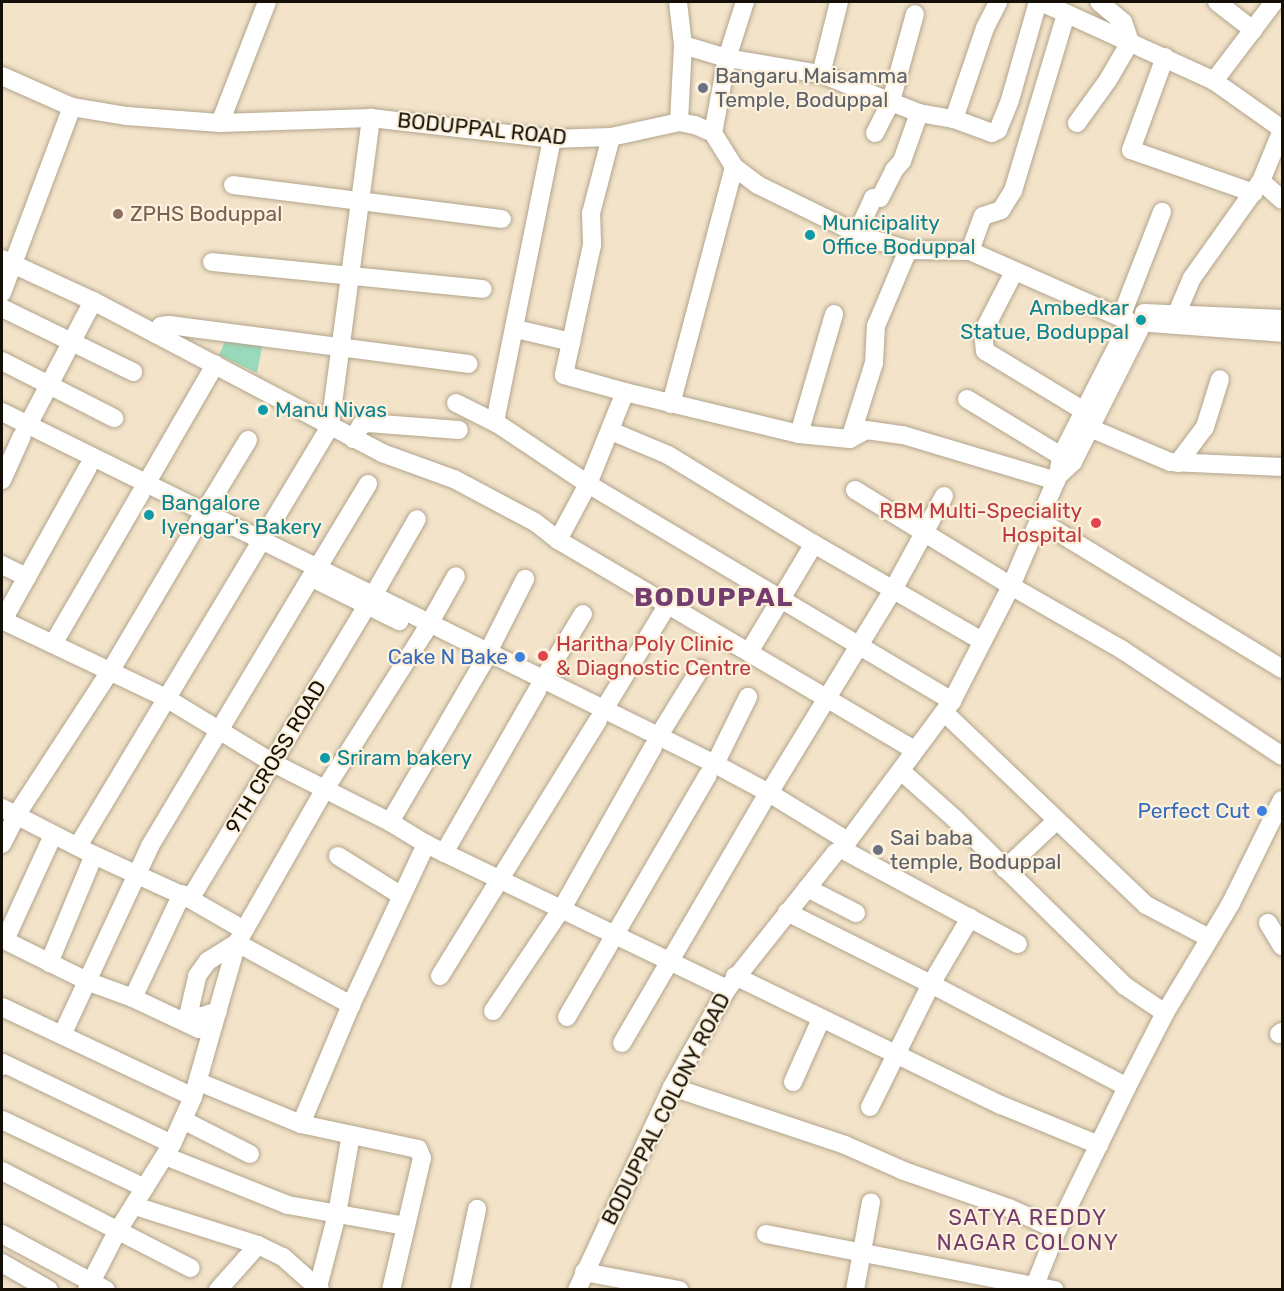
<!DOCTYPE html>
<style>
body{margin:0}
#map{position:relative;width:1284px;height:1291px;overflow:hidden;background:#f2e3c9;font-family:Rubik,sans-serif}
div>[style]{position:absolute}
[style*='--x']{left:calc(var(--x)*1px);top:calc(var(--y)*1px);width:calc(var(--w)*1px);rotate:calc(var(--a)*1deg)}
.green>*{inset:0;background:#98dabb}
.roads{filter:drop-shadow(0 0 2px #b2a48b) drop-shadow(0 0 2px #b2a48b)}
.minor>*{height:18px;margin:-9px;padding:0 9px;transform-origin:9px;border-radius:9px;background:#fff}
.dots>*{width:16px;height:16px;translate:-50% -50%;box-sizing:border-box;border:3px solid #fdf1dc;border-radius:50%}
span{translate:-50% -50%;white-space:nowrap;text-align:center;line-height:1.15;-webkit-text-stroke:4.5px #fdf1dc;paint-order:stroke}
.worship-label{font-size:21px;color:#5b616d}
.left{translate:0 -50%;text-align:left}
.street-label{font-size:21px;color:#151007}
.education-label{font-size:21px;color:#785e54}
.culture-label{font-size:21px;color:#0d838f}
.right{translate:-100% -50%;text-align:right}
.health-label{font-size:21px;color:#be3a42}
.shop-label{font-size:21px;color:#366cbe}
.neighbourhood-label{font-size:22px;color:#733e6f;letter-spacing:1.5px}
.district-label{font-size:27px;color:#733e6f;font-weight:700;letter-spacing:1.5px}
.frame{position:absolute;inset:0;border:3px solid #151007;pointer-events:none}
</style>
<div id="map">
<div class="green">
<i style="clip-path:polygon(227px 337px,263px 342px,257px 373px,219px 355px)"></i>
</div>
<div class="roads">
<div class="minor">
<i style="--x:678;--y:2;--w:43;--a:83.4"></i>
<i style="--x:683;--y:45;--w:77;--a:93"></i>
<i style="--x:1041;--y:2;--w:190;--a:24.5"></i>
<i style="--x:1214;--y:81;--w:83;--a:35.2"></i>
<i style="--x:1217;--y:2;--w:46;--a:37.9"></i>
<i style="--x:683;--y:45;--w:46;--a:16.5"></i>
<i style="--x:727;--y:58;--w:95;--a:9.7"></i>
<i style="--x:821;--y:74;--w:105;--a:21.7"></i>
<i style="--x:919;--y:113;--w:36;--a:10"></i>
<i style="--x:954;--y:119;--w:40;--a:20.2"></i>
<i style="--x:992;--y:133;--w:7;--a:-27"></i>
<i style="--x:998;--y:130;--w:32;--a:-68"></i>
<i style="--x:1010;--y:100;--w:102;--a:-74.1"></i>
<i style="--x:1165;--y:57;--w:99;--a:110.1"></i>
<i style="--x:1131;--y:150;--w:130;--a:19.3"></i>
<i style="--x:821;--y:74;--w:74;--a:-76"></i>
<i style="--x:2;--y:76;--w:77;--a:23.9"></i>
<i style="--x:72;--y:107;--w:56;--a:9.3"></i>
<i style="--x:127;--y:116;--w:93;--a:4.3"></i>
<i style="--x:220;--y:123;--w:151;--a:-1.9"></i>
<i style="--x:371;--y:118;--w:182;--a:6.6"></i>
<i style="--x:552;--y:139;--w:59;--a:-1.9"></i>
<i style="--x:611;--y:137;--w:70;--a:-12.4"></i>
<i style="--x:679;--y:122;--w:16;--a:11"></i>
<i style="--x:695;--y:125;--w:20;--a:24"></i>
<i style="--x:713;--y:133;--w:40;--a:58"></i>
<i style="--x:734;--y:167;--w:30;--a:37"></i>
<i style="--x:758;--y:185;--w:116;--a:26.1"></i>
<i style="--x:862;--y:236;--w:48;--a:16.9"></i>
<i style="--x:908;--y:250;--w:62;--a:0.9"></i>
<i style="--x:970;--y:251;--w:174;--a:23.8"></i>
<i style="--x:1214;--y:81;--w:99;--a:-52.8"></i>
<i style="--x:954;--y:119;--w:96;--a:-71.2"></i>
<i style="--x:985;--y:28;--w:29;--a:-63"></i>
<i style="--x:220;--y:123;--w:130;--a:-68.8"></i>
<i style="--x:1077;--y:123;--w:53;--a:-54.2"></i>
<i style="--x:1108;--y:80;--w:44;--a:-59.9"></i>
<i style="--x:1130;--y:42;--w:21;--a:-109"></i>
<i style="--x:1123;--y:22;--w:31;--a:-140"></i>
<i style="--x:713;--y:133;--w:76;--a:-79.4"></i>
<i style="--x:727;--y:58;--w:59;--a:-72.2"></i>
<i style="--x:875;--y:133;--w:36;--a:-63"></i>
<i style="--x:891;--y:101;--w:90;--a:-74.6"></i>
<i style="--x:611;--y:137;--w:79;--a:104.7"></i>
<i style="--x:591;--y:213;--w:32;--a:88"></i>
<i style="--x:592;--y:245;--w:133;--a:102.2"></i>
<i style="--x:564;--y:375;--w:63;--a:15.6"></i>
<i style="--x:625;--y:392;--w:179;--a:13.6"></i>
<i style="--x:799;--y:434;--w:51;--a:5.6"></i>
<i style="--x:850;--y:439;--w:18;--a:-29"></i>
<i style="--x:866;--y:430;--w:37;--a:8"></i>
<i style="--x:903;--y:435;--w:160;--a:16.7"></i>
<i style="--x:552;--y:139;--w:289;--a:101.4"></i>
<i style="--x:495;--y:422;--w:112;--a:33.7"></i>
<i style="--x:588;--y:484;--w:424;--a:30.8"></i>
<i style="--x:1261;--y:181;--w:28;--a:42"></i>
<i style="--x:233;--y:185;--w:271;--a:7.2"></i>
<i style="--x:857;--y:233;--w:38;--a:-65"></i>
<i style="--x:873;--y:198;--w:7;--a:0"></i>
<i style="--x:880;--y:198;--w:31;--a:-63"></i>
<i style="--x:894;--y:170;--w:12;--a:-48"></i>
<i style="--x:902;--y:161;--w:51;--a:-70.5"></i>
<i style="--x:970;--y:251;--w:37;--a:-70"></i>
<i style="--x:983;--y:216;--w:19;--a:-18"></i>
<i style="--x:1001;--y:210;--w:22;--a:-58"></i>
<i style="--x:1013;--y:191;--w:185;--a:-73.3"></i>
<i style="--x:2;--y:259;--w:100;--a:24.8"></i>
<i style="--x:93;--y:301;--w:327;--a:27.7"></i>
<i style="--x:382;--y:453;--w:77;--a:19.9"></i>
<i style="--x:454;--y:479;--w:92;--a:28"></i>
<i style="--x:535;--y:522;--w:29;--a:38"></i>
<i style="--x:558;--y:540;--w:414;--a:30.5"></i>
<i style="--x:212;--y:262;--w:272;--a:5.7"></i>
<i style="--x:1014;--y:272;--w:68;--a:117.3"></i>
<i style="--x:983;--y:332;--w:19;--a:84"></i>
<i style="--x:985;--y:351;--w:127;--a:31.2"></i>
<i style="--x:2;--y:293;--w:199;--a:-69.4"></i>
<i style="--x:2;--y:308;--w:146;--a:26"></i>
<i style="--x:1144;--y:313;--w:138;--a:2.5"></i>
<i style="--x:1177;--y:313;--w:38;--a:-67"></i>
<i style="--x:1192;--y:278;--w:119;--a:-54.6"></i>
<i style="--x:1261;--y:181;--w:55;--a:-67.6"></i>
<i style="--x:1121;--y:317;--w:113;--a:-68.7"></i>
<i style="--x:1150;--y:323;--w:132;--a:4.3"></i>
<i style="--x:516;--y:329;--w:57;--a:13.3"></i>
<i style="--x:156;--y:334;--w:9;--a:-58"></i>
<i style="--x:161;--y:326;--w:8;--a:-7"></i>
<i style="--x:169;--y:325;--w:302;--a:7.4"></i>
<i style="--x:2;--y:361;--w:126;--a:27"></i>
<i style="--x:967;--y:399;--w:110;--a:31.2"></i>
<i style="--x:456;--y:403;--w:45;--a:26.6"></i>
<i style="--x:671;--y:404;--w:245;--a:-75.1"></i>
<i style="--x:2;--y:412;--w:795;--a:26.28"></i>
<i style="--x:715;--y:764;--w:61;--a:28.2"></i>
<i style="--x:769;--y:793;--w:84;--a:31.4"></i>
<i style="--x:28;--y:425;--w:140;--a:-62.3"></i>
<i style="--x:1090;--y:428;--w:87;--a:23"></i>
<i style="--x:1170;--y:462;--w:112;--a:2.6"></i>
<i style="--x:611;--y:431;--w:62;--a:22.8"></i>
<i style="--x:668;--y:455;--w:171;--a:31.4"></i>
<i style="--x:814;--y:544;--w:194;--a:30"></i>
<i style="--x:799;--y:434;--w:125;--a:-73.7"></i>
<i style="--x:353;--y:439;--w:16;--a:-60"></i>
<i style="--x:361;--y:425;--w:7;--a:-16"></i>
<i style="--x:368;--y:423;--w:91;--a:4.4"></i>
<i style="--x:850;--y:439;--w:80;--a:-72.5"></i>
<i style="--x:874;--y:363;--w:37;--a:-87"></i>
<i style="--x:876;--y:326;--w:82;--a:-67.2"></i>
<i style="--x:1178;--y:463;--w:45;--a:-53.1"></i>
<i style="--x:1205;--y:427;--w:50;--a:-72.6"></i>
<i style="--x:1058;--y:476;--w:20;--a:-81"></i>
<i style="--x:1061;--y:456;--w:143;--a:-62.9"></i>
<i style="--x:2;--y:480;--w:48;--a:-65.6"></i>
<i style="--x:146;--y:484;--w:138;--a:-59.9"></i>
<i style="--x:855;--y:490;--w:183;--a:31.6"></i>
<i style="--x:1011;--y:586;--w:127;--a:29.8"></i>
<i style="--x:1121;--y:649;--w:193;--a:33.6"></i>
<i style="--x:205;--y:511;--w:83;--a:-58.8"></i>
<i style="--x:1040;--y:521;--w:284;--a:31.4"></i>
<i style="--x:558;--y:540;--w:64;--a:-61.8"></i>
<i style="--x:588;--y:484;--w:99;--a:-68.1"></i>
<i style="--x:2;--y:565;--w:28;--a:26"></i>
<i style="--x:318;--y:567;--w:97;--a:-58.9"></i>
<i style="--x:316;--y:580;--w:93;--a:26.3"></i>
<i style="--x:374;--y:594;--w:86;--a:-60.2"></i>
<i style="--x:2;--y:620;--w:182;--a:25.4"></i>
<i style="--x:166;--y:698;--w:125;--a:31.3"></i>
<i style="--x:273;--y:763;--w:131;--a:26.8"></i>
<i style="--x:390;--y:822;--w:42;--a:31.4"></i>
<i style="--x:426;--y:844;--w:334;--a:25.7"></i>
<i style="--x:3;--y:620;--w:175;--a:-60.9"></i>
<i style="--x:53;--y:644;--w:175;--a:-59.8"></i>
<i style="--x:488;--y:652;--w:82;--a:-63.1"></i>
<i style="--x:749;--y:652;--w:126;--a:-59"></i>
<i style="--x:543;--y:680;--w:77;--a:-58.8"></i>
<i style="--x:603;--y:711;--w:125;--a:-58.7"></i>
<i style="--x:945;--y:713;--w:278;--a:43.7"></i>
<i style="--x:1146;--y:905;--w:71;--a:27.6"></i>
<i style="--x:658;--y:737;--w:80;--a:-58.3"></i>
<i style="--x:715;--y:764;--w:75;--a:-63.8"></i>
<i style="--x:901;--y:771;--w:72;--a:41.6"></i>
<i style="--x:955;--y:819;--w:238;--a:44.5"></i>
<i style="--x:1125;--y:986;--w:48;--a:34"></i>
<i style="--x:769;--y:793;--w:238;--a:-58.6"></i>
<i style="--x:893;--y:590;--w:107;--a:-61.5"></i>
<i style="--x:2;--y:808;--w:103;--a:27.1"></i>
<i style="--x:94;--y:855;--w:106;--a:24.6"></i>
<i style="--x:190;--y:899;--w:342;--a:-58.9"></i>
<i style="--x:390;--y:822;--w:186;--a:-59.7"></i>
<i style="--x:848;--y:841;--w:174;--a:-53.4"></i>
<i style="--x:952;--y:701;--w:129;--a:-62.8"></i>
<i style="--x:1011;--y:586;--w:120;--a:-66.9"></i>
<i style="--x:1058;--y:476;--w:21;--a:-43"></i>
<i style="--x:1073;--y:462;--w:151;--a:-63.3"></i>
<i style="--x:2;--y:844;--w:34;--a:-63"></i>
<i style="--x:17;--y:814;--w:172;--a:-56.9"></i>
<i style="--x:111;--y:670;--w:173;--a:-59.4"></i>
<i style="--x:78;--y:846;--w:490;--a:-59"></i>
<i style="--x:330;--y:426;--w:311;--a:-82.4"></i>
<i style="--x:847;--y:852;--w:194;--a:28.3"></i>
<i style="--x:444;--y:853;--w:189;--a:-60.2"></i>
<i style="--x:338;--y:856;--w:75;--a:32"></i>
<i style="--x:1005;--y:869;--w:71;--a:-43.3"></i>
<i style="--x:807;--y:888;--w:55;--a:27"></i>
<i style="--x:190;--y:899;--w:62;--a:29.9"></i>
<i style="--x:787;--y:912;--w:161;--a:26.6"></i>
<i style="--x:931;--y:984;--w:221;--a:27.7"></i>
<i style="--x:1268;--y:923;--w:27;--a:59"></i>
<i style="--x:2;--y:939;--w:97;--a:26.3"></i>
<i style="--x:89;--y:982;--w:47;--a:20"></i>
<i style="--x:133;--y:998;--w:115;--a:-64.8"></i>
<i style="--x:5;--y:940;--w:115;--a:-65.4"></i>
<i style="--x:49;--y:963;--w:117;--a:-67.4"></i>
<i style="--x:440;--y:976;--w:301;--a:-58.3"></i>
<i style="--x:735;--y:976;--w:296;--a:25.9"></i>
<i style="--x:1001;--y:1105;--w:106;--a:22.2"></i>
<i style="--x:133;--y:998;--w:73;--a:25.2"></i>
<i style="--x:2;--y:1007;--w:211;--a:25.2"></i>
<i style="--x:218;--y:1011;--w:19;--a:162"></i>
<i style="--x:200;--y:1017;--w:12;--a:-156"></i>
<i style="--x:189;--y:1012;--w:37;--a:-77"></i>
<i style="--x:197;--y:976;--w:19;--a:-54"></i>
<i style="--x:208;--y:961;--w:34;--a:-32"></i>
<i style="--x:237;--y:943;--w:177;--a:-60.3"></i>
<i style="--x:325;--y:789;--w:185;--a:-57.6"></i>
<i style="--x:424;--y:633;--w:65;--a:-60.7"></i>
<i style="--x:493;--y:1011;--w:128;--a:-56.2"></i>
<i style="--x:564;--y:905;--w:181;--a:-60.6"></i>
<i style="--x:567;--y:1017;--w:280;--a:-59.8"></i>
<i style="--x:1279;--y:1034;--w:4;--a:-34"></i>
<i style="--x:62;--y:1035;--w:208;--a:-65"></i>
<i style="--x:150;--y:846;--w:313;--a:-59.1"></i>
<i style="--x:622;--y:1043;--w:279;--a:-59.7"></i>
<i style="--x:2;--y:1066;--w:3;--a:-72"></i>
<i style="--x:3;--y:1063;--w:187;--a:25.6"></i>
<i style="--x:199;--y:1082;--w:110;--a:22.4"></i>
<i style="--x:301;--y:1124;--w:120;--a:12.1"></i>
<i style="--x:418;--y:1149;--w:10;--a:66"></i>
<i style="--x:422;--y:1158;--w:136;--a:103.2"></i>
<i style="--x:793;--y:1082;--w:69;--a:-66"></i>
<i style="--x:672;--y:1087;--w:182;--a:18.5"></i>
<i style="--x:845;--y:1145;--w:64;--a:23.8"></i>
<i style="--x:904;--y:1171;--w:111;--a:19.4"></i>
<i style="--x:1009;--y:1208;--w:53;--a:24.6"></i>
<i style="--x:870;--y:1107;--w:137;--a:-63.6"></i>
<i style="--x:931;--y:984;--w:77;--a:-59.4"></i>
<i style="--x:2;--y:1120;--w:158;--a:25.4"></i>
<i style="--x:183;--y:1120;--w:75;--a:26.9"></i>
<i style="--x:301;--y:1124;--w:129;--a:-67.2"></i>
<i style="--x:351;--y:1005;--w:178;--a:-65"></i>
<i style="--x:165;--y:1156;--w:132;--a:21.7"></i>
<i style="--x:288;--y:1205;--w:120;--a:10.1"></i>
<i style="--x:2;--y:1171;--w:212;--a:27.2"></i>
<i style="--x:135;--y:1206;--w:129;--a:17.6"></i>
<i style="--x:258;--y:1245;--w:28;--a:26"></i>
<i style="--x:283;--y:1257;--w:50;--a:41.7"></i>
<i style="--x:2;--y:1234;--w:118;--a:28.3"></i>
<i style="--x:766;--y:1234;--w:294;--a:11"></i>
<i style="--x:2;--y:1263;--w:54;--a:29.9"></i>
<i style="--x:584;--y:1272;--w:97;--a:10.7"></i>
<i style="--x:318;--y:1287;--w:75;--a:-75.4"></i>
<i style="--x:337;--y:1214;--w:80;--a:-80"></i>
<i style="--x:87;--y:1290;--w:65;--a:-62.7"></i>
<i style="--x:117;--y:1232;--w:104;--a:-58"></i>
<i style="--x:172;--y:1144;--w:51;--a:-65.9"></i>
<i style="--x:193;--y:1097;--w:160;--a:-74.1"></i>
<i style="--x:237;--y:943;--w:130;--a:28.5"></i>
<i style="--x:218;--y:1290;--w:60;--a:-48.4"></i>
<i style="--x:460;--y:1290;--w:83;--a:-78.1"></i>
<i style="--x:577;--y:1290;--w:224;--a:-64.9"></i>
<i style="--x:672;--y:1087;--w:112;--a:-60.7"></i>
<i style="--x:727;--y:989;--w:175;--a:-51.5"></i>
<i style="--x:855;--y:1290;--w:89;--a:-79.7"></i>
<i style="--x:1033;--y:1290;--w:65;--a:-68.2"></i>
<i style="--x:1057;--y:1230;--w:159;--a:-63.9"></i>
<i style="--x:1127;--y:1087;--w:83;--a:-62.8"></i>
<i style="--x:1165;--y:1013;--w:128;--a:-59"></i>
<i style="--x:1231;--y:903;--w:115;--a:-63.7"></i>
</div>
</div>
<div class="dots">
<i style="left:703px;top:88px;background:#6b7280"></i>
<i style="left:118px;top:214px;background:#8d6e63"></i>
<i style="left:810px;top:235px;background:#0f9aa8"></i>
<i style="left:1141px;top:320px;background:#0f9aa8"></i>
<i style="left:263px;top:410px;background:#0f9aa8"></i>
<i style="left:149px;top:515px;background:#0f9aa8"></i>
<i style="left:1096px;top:523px;background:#e0444e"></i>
<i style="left:543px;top:656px;background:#e0444e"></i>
<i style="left:520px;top:657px;background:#3f7fe0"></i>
<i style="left:325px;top:758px;background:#0f9aa8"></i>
<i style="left:1262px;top:811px;background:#3f7fe0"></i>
<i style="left:878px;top:850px;background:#6b7280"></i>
</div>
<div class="worship-label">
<span class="left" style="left:715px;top:88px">Bangaru Maisamma<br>Temple, Boduppal</span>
<span class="left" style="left:890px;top:850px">Sai baba<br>temple, Boduppal</span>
</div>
<div class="street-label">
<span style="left:482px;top:129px;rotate:6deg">BODUPPAL ROAD</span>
<span style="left:276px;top:757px;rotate:-59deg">9TH CROSS ROAD</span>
<span style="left:666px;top:1109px;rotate:-63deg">BODUPPAL COLONY ROAD</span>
</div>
<div class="education-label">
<span class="left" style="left:130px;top:214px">ZPHS Boduppal</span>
</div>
<div class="culture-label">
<span class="left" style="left:822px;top:235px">Municipality<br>Office Boduppal</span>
<span class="right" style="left:1129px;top:320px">Ambedkar<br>Statue, Boduppal</span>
<span class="left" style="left:275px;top:410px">Manu Nivas</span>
<span class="left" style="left:161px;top:515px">Bangalore<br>Iyengar's Bakery</span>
<span class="left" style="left:337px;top:758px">Sriram bakery</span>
</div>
<div class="health-label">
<span class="right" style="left:1082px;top:523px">RBM Multi-Speciality<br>Hospital</span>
<span class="left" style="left:556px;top:656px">Haritha Poly Clinic<br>&amp; Diagnostic Centre</span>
</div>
<div class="shop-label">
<span class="right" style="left:508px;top:657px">Cake N Bake</span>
<span class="right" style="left:1250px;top:811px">Perfect Cut</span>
</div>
<div class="neighbourhood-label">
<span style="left:1028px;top:1230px">SATYA REDDY<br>NAGAR COLONY</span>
</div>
<div class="district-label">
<span style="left:714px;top:598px">BODUPPAL</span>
</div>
<div class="frame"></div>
</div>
